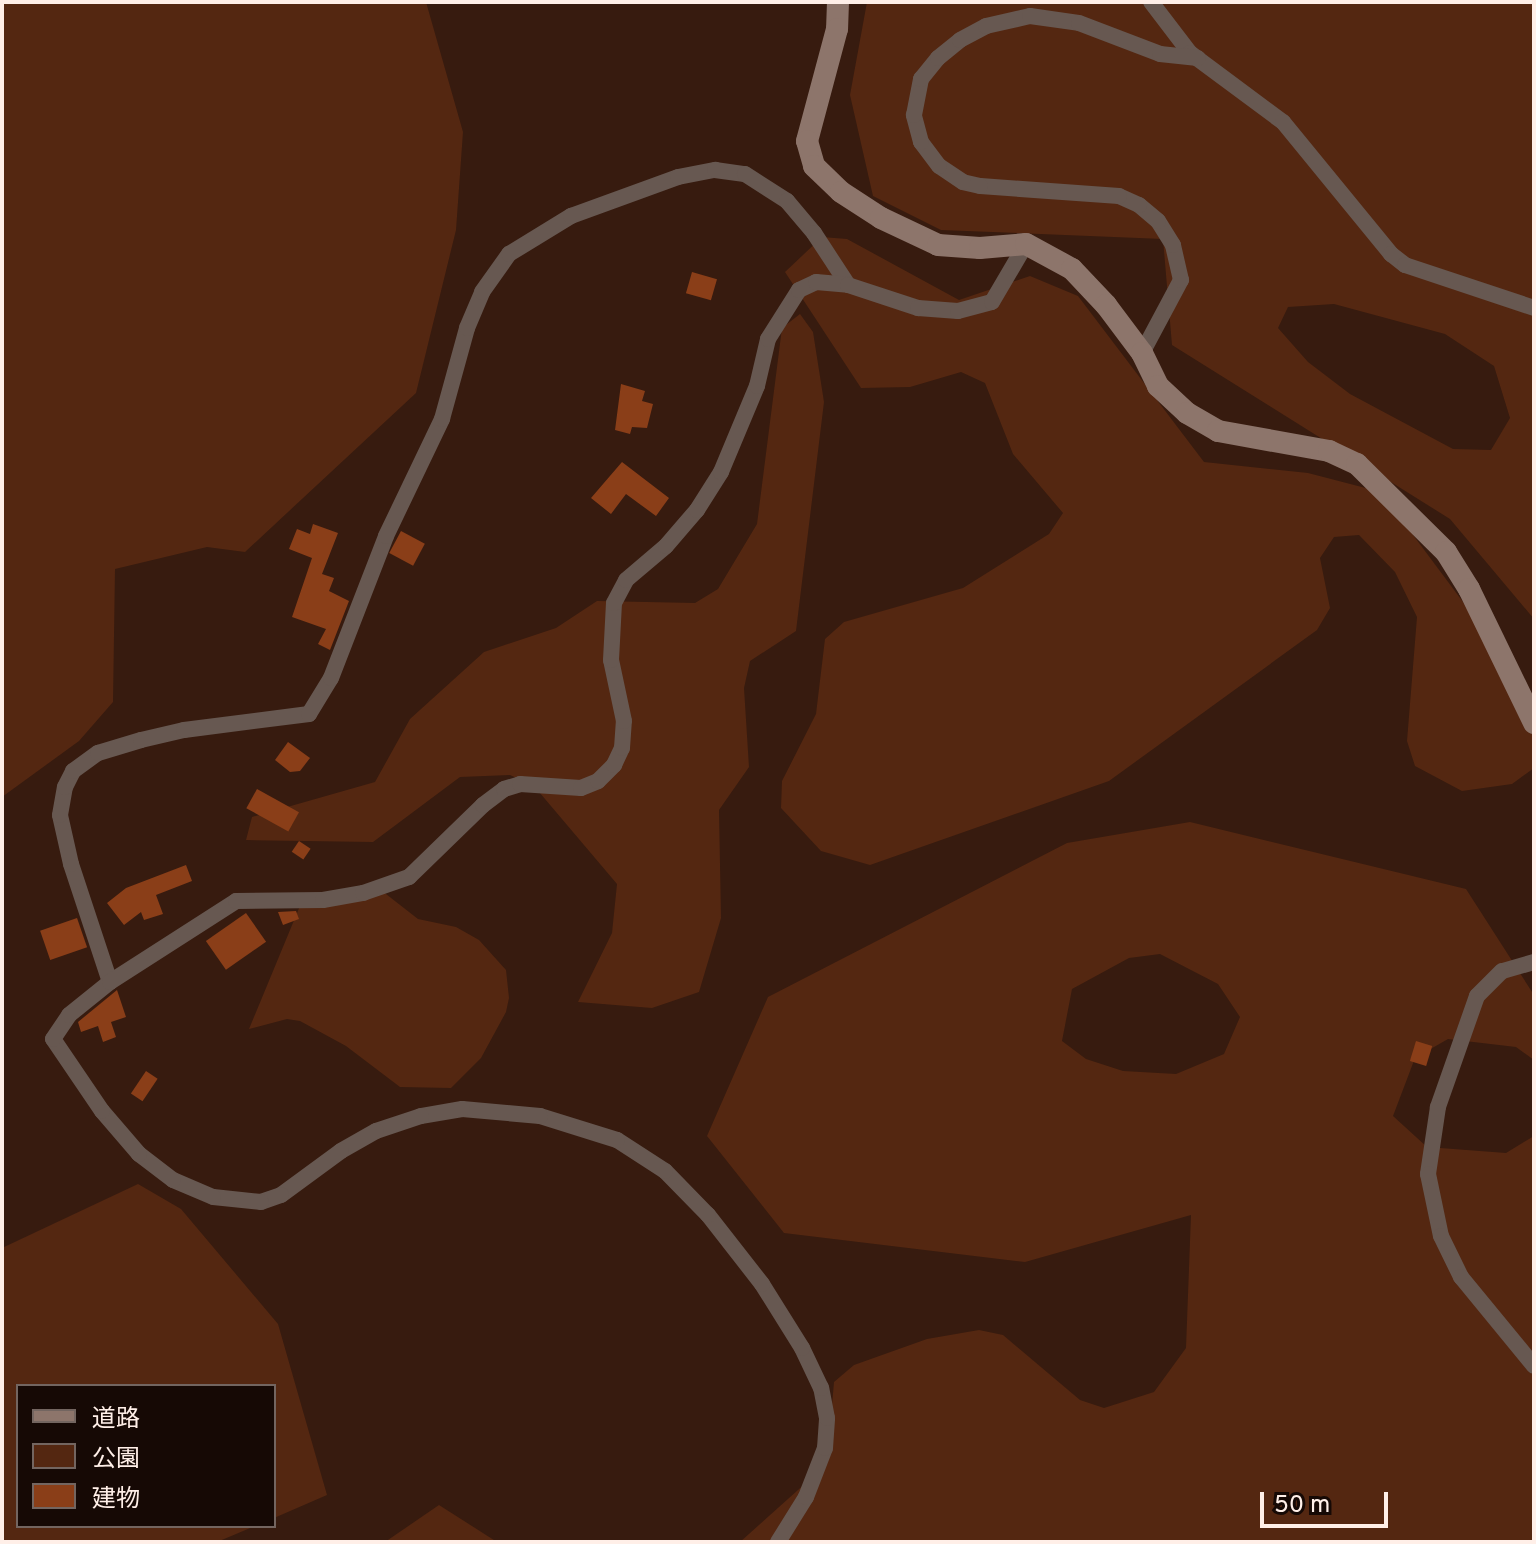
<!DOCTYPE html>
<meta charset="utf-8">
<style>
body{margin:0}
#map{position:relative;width:1536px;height:1544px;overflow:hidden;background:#371b0f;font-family:Overpass,"Noto Sans JP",sans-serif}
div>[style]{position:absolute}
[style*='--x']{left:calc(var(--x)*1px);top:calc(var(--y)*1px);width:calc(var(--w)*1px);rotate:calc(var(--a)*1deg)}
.green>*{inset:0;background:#542711}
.building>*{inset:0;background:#8a3e18;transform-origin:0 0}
.street>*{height:16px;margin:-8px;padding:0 8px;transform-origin:8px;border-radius:8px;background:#675851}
.secondary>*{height:22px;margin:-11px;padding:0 11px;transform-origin:11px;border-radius:11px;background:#8d756b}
span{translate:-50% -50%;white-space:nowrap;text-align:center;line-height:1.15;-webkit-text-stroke:8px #160905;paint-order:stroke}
.frame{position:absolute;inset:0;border:4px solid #ffefe8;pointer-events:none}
.legend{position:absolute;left:16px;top:1384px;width:260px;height:144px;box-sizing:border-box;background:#160905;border:2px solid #736560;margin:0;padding:10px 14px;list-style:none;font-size:24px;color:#ffefe8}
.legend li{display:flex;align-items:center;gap:16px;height:40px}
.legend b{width:40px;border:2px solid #736560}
.scale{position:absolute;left:1260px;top:1492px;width:128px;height:36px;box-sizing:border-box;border:4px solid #ffefe8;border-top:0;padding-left:10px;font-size:24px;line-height:28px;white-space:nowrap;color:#ffefe8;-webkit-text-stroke:6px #160905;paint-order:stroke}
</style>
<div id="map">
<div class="green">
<i style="clip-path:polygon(2px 2px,426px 2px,463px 132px,456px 230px,416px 393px,245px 552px,207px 547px,115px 569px,113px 702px,79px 741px,2px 797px)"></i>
<i style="clip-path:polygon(evenodd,867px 2px,1534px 2px,1534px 619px,1450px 519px,1172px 345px,1163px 239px,941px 230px,873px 196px,850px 95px,867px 2px,1334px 304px,1445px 334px,1494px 366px,1510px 418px,1491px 450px,1453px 449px,1350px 394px,1308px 362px,1278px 328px,1288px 307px,1334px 304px)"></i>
<i style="clip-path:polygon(822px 237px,847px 239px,959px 300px,1030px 276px,1078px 296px,1204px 462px,1308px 473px,1381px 492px,1510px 665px,1534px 716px,1534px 768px,1512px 784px,1462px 791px,1415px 766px,1407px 741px,1417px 617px,1395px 572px,1359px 535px,1334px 537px,1320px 558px,1330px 608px,1317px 630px,1109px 781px,870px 865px,821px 851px,781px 808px,782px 781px,816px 714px,825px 639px,844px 622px,963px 588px,1049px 534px,1063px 513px,1013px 454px,985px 383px,961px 372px,910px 387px,861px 388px,785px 272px)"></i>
<i style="clip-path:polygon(800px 314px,813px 332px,824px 402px,796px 631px,750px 661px,744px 688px,749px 767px,719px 810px,721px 918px,699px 992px,652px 1008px,578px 1002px,612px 933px,617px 884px,534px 786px,510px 775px,460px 777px,373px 842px,246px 840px,252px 817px,375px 782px,410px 719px,484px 652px,556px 628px,597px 601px,695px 603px,718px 589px,757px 524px,782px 328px)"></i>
<i style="clip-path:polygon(evenodd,1190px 822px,1466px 889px,1534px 995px,1534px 1060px,1516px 1047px,1448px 1039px,1415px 1058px,1393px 1116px,1427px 1147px,1506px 1153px,1534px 1136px,1534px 1542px,740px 1542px,827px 1464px,834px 1382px,854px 1365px,927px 1339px,979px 1330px,1003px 1335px,1080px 1400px,1104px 1408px,1154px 1392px,1186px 1348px,1191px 1215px,1025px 1262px,784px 1233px,707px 1136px,768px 997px,1067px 843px,1190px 822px,1160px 954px,1218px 984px,1240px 1017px,1224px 1054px,1176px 1074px,1123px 1071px,1086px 1059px,1062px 1041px,1072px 989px,1129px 958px,1160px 954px)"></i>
<i style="clip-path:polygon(377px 887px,418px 919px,456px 927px,479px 940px,506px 970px,509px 998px,506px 1012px,481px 1058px,451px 1088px,400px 1087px,346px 1046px,300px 1021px,287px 1019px,249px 1029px,302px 901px)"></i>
<i style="clip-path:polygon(138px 1184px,181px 1209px,278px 1324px,327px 1495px,274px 1518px,274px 1386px,18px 1386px,18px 1526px,255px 1526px,217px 1542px,2px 1542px,2px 1248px)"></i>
<i style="clip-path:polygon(439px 1505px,497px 1542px,385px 1542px)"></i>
</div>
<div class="building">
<i style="left:692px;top:272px;width:26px;height:22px;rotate:16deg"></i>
<i style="clip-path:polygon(621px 384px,645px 391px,642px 401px,653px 404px,647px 428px,632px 427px,630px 434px,615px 430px)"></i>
<i style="clip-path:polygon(622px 462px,669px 498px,656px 516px,626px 494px,611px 514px,591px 498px)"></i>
<i style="clip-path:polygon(313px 524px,338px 533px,322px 574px,334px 578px,329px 591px,349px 601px,330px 650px,318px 644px,326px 629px,292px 617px,312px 558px,289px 549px,297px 529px,310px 534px)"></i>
<i style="left:401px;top:531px;width:27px;height:25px;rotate:28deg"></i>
<i style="clip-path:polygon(288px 742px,310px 758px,300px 771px,290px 772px,275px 760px)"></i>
<i style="left:257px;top:789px;width:48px;height:22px;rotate:29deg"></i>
<i style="left:299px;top:841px;width:14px;height:13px;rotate:34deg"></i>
<i style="clip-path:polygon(186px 865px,192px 881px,156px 895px,163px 914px,144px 920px,141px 912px,124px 925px,107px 903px,126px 888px)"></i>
<i style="clip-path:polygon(296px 911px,299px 919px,283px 925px,278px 912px)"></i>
<i style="left:246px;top:913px;width:35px;height:49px;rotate:55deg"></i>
<i style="left:77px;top:918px;width:31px;height:39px;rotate:71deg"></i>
<i style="clip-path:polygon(117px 990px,126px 1017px,111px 1022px,116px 1037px,103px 1042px,98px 1026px,81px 1032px,78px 1022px)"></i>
<i style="left:1416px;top:1041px;width:17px;height:21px;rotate:17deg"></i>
<i style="left:146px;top:1071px;width:14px;height:27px;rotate:34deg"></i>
</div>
<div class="street">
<i style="--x:1151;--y:2;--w:64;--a:52.6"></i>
<i style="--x:1190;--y:53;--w:116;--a:36.6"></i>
<i style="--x:1283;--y:122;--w:171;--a:50.7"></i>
<i style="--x:1391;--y:254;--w:18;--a:38"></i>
<i style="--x:1405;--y:265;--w:136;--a:18.4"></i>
<i style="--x:1142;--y:353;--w:83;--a:-61.9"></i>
<i style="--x:1181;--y:280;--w:36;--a:-103"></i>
<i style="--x:1173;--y:245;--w:28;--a:-122"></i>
<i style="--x:1158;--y:221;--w:25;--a:-140"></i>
<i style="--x:1139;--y:205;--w:22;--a:-156"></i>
<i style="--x:1119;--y:196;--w:139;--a:-175.9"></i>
<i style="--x:980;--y:186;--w:17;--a:-167"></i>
<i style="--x:963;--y:182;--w:29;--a:-146"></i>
<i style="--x:939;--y:166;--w:30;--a:-127"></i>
<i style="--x:921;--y:142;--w:28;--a:-105"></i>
<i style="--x:914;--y:115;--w:37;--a:-79"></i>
<i style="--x:921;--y:79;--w:27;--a:-51"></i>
<i style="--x:938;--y:58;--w:28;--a:-39"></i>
<i style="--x:960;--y:40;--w:30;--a:-28"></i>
<i style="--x:986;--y:26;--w:45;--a:-12.8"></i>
<i style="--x:1030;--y:16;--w:49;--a:8.1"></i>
<i style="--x:1079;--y:23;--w:87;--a:20.9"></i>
<i style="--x:1160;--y:54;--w:38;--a:6"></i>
<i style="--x:1534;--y:962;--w:33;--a:164"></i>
<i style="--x:1502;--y:971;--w:35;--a:135"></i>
<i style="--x:1477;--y:996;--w:118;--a:109.4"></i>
<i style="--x:1438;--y:1107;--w:68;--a:98.5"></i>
<i style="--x:1428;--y:1174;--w:63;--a:78.2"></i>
<i style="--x:1441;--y:1236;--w:46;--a:64"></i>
<i style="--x:1461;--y:1277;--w:115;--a:50.6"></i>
<i style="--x:110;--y:982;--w:124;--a:-108.3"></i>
<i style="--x:71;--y:864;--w:50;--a:-102.7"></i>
<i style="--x:60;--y:815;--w:28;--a:-80"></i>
<i style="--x:65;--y:787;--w:18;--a:-63"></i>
<i style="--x:73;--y:771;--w:31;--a:-36"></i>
<i style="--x:98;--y:753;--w:45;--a:-16.8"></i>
<i style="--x:141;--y:740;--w:44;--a:-13.1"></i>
<i style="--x:184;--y:730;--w:126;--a:-7.3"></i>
<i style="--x:309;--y:714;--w:42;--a:-58.6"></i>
<i style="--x:331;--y:678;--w:152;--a:-68.8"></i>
<i style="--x:386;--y:536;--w:130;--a:-64.4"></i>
<i style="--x:442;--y:419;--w:94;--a:-74.6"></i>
<i style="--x:467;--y:328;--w:39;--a:-67"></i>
<i style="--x:482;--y:292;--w:47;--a:-54.6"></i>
<i style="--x:509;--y:254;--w:73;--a:-31.5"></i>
<i style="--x:571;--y:216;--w:114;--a:-20"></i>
<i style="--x:678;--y:177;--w:38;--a:-11"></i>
<i style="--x:715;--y:170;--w:30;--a:8"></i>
<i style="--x:745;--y:174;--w:50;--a:32.7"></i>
<i style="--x:787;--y:201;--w:42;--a:49.8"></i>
<i style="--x:814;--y:233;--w:62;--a:56.8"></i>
<i style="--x:778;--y:1542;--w:53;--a:-58.1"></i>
<i style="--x:806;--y:1497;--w:53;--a:-68.8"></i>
<i style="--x:825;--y:1448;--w:30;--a:-86"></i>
<i style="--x:827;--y:1418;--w:31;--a:-101"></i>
<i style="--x:821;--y:1388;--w:44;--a:-115.4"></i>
<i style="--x:802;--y:1348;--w:75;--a:-122"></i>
<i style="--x:762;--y:1284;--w:88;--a:-128"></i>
<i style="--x:708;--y:1215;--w:62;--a:-134.3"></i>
<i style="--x:665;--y:1171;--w:57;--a:-147.1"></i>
<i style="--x:617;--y:1140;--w:81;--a:-162.7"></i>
<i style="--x:540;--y:1116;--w:78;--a:-174.9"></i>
<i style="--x:462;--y:1109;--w:42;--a:170.3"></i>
<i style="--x:421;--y:1116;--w:47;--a:161.6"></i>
<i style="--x:376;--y:1131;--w:40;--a:150.3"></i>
<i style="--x:341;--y:1151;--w:74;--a:143.7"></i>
<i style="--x:281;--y:1195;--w:21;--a:161"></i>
<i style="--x:261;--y:1202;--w:48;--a:-174.1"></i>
<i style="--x:213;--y:1197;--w:43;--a:-157"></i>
<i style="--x:173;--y:1180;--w:43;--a:-142.6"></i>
<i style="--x:139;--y:1154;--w:57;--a:-130.7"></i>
<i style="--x:102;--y:1111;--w:87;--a:-124.2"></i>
<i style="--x:53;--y:1039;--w:29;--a:-56"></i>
<i style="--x:69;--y:1015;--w:53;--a:-38.8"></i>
<i style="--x:110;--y:982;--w:150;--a:-32.7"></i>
<i style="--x:236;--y:901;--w:87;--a:-0.7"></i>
<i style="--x:323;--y:900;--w:41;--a:-9.9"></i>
<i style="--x:363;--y:893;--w:49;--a:-19.2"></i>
<i style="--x:409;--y:877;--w:103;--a:-44.2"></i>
<i style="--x:483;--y:805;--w:26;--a:-37"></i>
<i style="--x:504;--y:789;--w:17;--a:-17"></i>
<i style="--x:520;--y:784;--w:61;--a:3.8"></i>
<i style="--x:581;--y:788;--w:18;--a:-22"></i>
<i style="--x:598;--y:781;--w:23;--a:-45"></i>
<i style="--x:614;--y:765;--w:19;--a:-65"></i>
<i style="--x:622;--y:748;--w:27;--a:-86"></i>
<i style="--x:624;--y:721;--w:62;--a:-102"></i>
<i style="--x:611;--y:660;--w:57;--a:-87"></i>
<i style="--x:614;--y:603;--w:26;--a:-62"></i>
<i style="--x:626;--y:580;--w:52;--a:-40.4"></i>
<i style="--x:666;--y:546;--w:48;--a:-49.3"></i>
<i style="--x:697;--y:510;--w:45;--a:-57.7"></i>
<i style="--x:721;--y:472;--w:93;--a:-67.3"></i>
<i style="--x:757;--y:386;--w:48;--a:-76.8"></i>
<i style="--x:768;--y:339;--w:58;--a:-57.7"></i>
<i style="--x:799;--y:290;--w:19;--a:-25"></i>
<i style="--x:816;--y:282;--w:32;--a:5"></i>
<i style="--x:848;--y:285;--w:74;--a:18.2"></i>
<i style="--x:918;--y:308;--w:40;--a:4.3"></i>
<i style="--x:958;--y:311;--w:35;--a:-15"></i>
<i style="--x:992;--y:302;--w:67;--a:-59.6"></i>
</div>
<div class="secondary">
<i style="--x:838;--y:2;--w:27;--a:92"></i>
<i style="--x:837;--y:29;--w:116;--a:105"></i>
<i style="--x:807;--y:141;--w:26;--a:74"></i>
<i style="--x:814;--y:166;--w:37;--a:44"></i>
<i style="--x:841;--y:192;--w:48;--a:33"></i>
<i style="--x:881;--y:218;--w:63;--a:25.3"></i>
<i style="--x:938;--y:245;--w:42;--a:4.1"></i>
<i style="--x:980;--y:248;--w:46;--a:-5"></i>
<i style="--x:1026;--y:244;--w:52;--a:28.5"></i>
<i style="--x:1072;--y:269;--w:50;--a:46.6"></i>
<i style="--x:1106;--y:305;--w:60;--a:53.1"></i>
<i style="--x:1142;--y:353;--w:37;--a:64"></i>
<i style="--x:1158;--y:386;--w:40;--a:43"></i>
<i style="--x:1187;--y:413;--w:36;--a:30"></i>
<i style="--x:1218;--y:431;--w:113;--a:10.2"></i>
<i style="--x:1329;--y:451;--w:31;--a:25"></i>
<i style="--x:1357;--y:464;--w:125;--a:44.7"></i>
<i style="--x:1446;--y:552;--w:44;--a:58.1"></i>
<i style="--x:1469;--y:589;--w:149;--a:64.1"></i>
</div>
<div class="frame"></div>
<ul class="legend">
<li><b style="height:10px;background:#8d756b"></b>道路</li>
<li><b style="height:22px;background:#542711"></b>公園</li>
<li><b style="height:22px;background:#8a3e18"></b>建物</li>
</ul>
<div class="scale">50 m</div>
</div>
